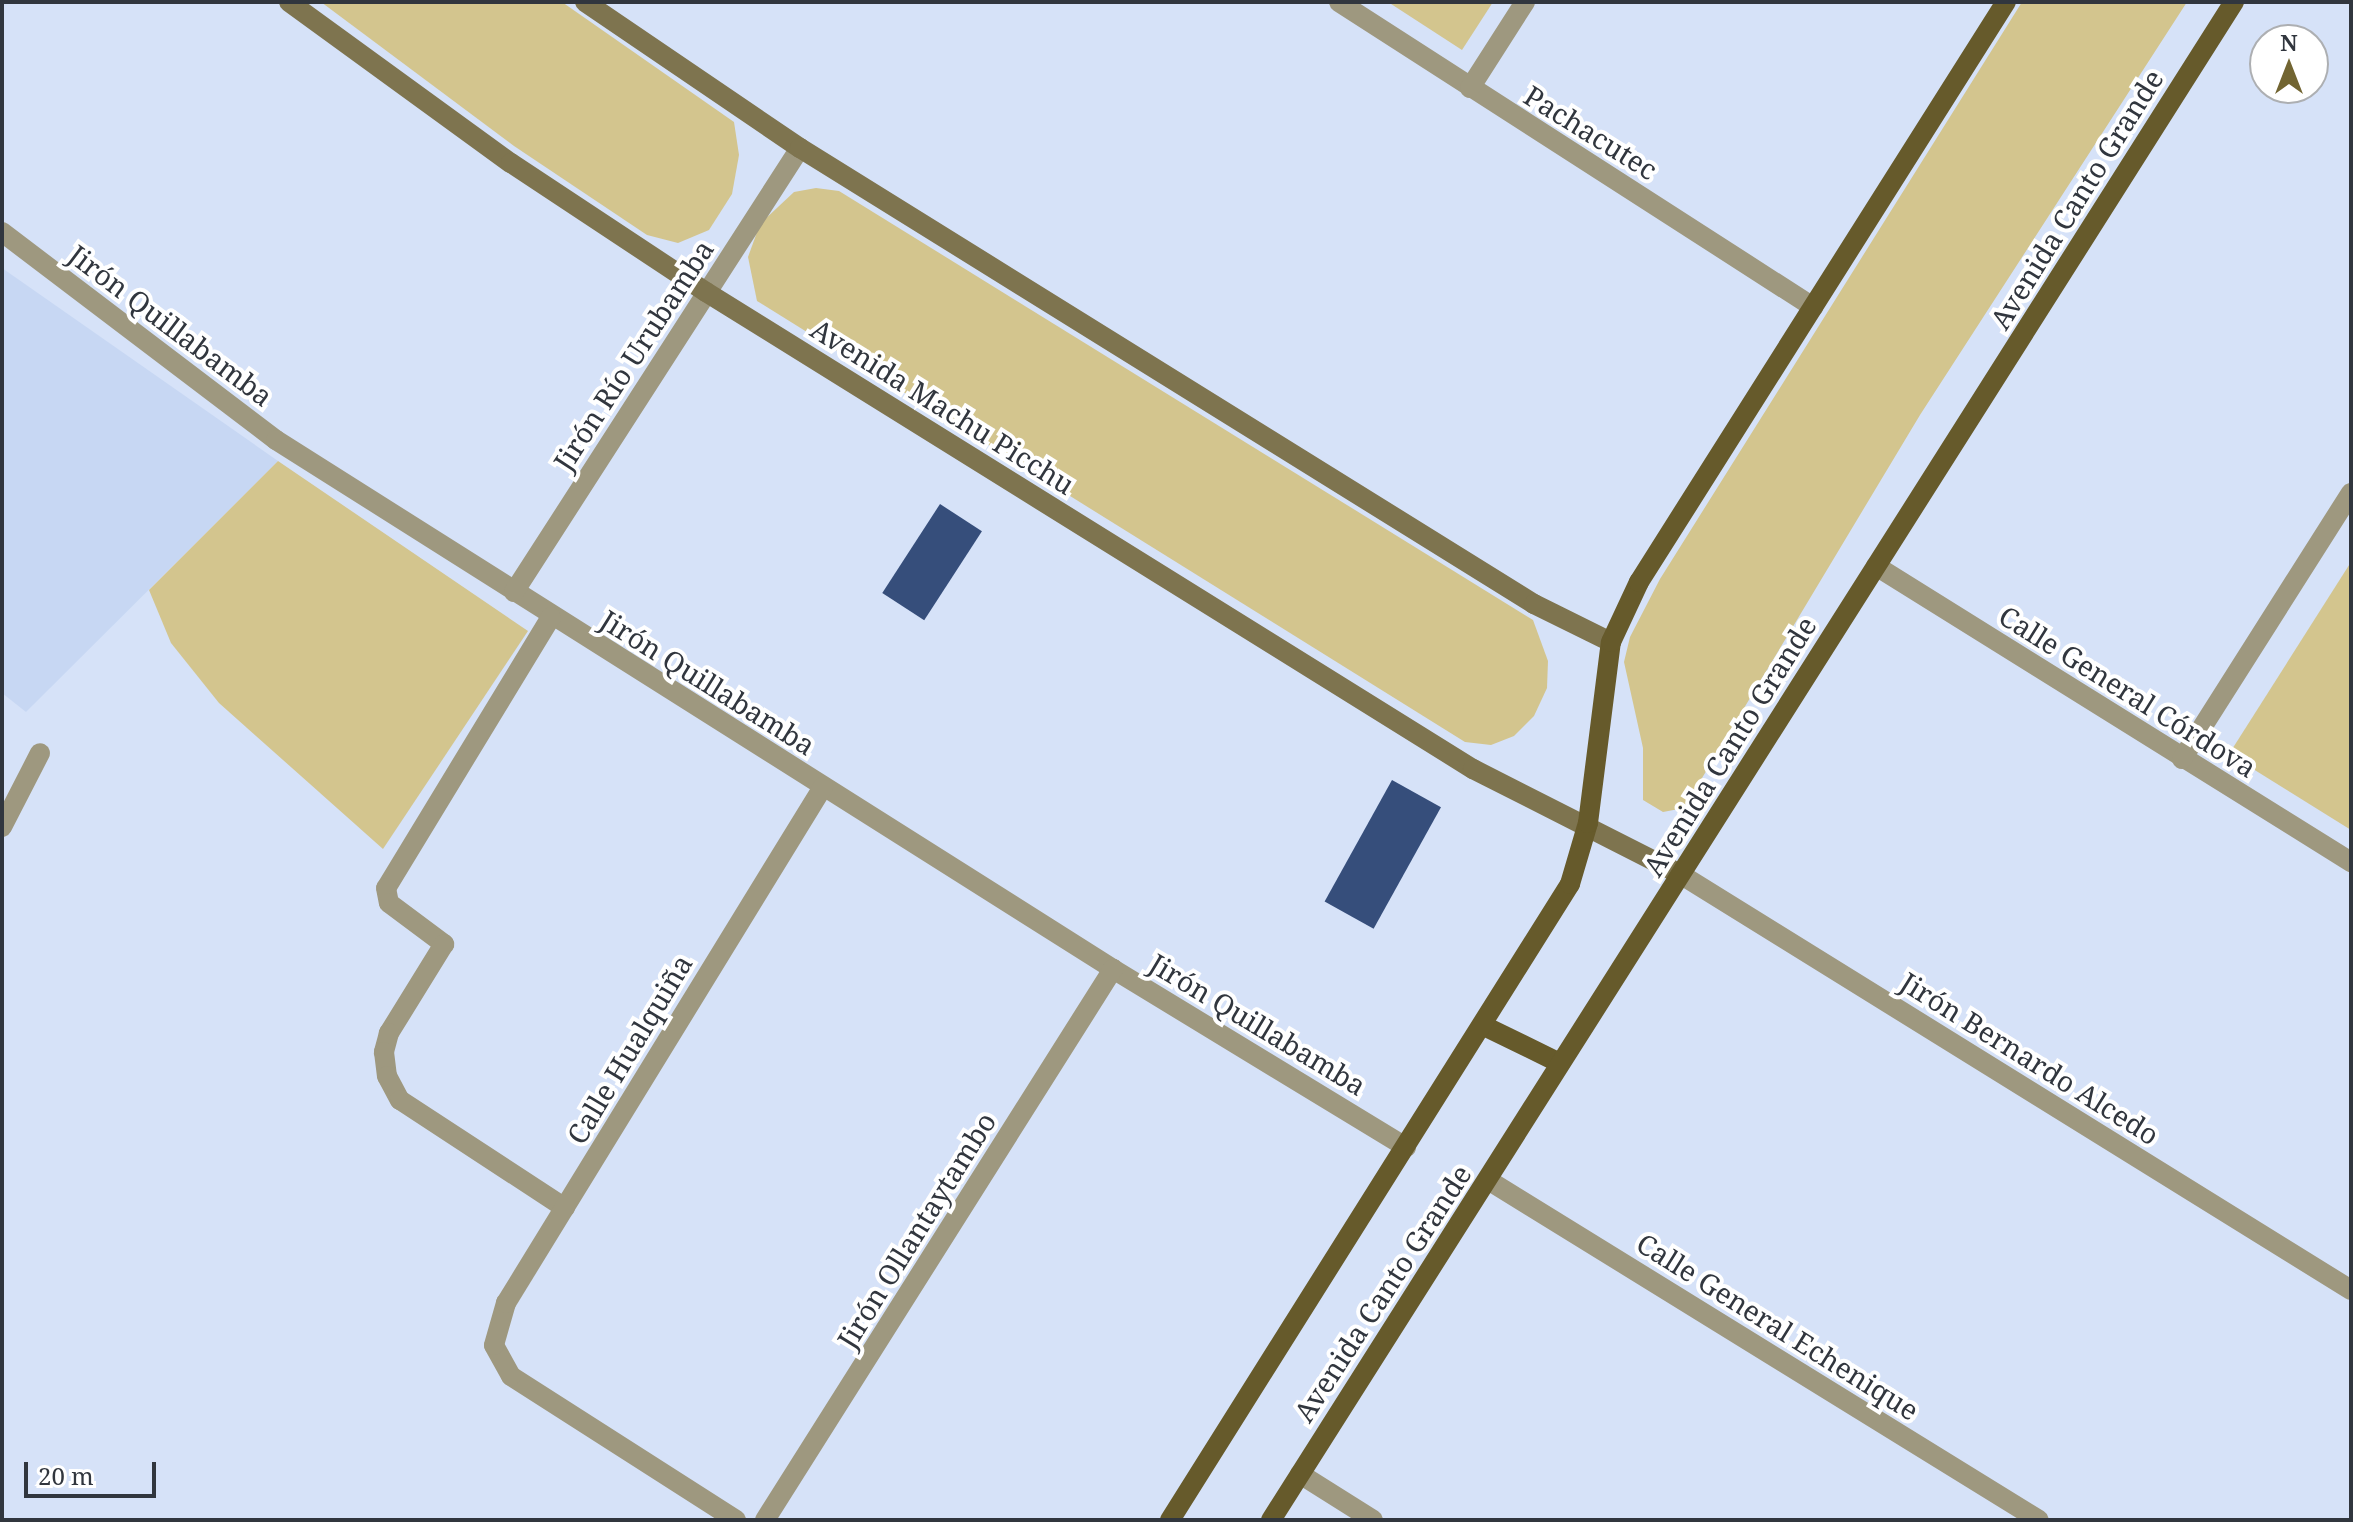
<!DOCTYPE html>
<meta charset="utf-8">
<style>
body{margin:0}
#map{position:relative;width:2353px;height:1522px;overflow:hidden;background:#d6e2f8;font-family:"Noto Serif",serif}
div>[style]{position:absolute}
[style*='--x']{left:calc(var(--x)*1px);top:calc(var(--y)*1px);width:calc(var(--w)*1px);rotate:calc(var(--a)*1deg)}
.built>*{inset:0;background:#c7d7f3}
.green>*{inset:0;background:#d3c58e}
.building>*{inset:0;background:#364e7b;transform-origin:0 0}
.street>*{height:20px;margin:-10px;padding:0 10px;transform-origin:10px;border-radius:10px;background:#9e987f}
.secondary>*{height:20px;margin:-10px;padding:0 10px;transform-origin:10px;border-radius:10px;background:#7e744f}
.primary>*{height:20px;margin:-10px;padding:0 10px;transform-origin:10px;border-radius:10px;background:#665a2b}
span{translate:-50% -50%;white-space:nowrap;text-align:center;line-height:1.15;-webkit-text-stroke:8px #fff;paint-order:stroke}
.street-label{font-size:28px;color:#31363e}
.frame{position:absolute;inset:0;border:4px solid #31363e;pointer-events:none}
.north{position:absolute;left:2249px;top:24px;width:80px;height:80px;box-sizing:border-box;background:#fff;border:2px solid #adafb2;border-radius:50%;rotate:0deg;font-size:22px;font-weight:700;line-height:32px;text-align:center;color:#31363e}
.north::after{content:'';display:block;margin:auto;width:28px;height:36px;background:#726532;clip-path:polygon(50% 0,100% 100%,50% 72%,0 100%)}
.scale{position:absolute;left:24px;top:1462px;width:132px;height:36px;box-sizing:border-box;border:4px solid #31363e;border-top:0;padding-left:10px;font-size:24px;line-height:28px;white-space:nowrap;color:#31363e;-webkit-text-stroke:6px #fff;paint-order:stroke}
</style>
<div id="map">
<div class="built">
<i style="clip-path:polygon(2px 268px,278px 461px,26px 712px,2px 693px)"></i>
</div>
<div class="green">
<i style="clip-path:polygon(321px 2px,562px 2px,734px 122px,739px 155px,732px 194px,709px 230px,678px 243px,647px 235px,514px 146px)"></i>
<i style="clip-path:polygon(1388px 2px,1493px 2px,1462px 50px)"></i>
<i style="clip-path:polygon(2022px 2px,2187px 2px,1920px 415px,1684px 808px,1663px 812px,1643px 800px,1643px 748px,1624px 662px,1630px 637px,1660px 579px)"></i>
<i style="clip-path:polygon(816px 188px,839px 191px,1533px 620px,1548px 661px,1547px 688px,1534px 716px,1514px 736px,1491px 745px,1465px 742px,757px 301px,748px 257px,760px 224px,794px 192px)"></i>
<i style="clip-path:polygon(278px 461px,528px 631px,383px 849px,219px 703px,171px 643px,149px 590px)"></i>
<i style="clip-path:polygon(2351px 562px,2351px 830px,2229px 754px)"></i>
</div>
<div class="building">
<i style="left:940px;top:504px;width:50px;height:106px;rotate:33deg"></i>
<i style="left:1392px;top:780px;width:56px;height:139px;rotate:29deg"></i>
</div>
<div class="street">
<i style="--x:1339;--y:2;--w:564;--a:32.76"></i>
<i style="--x:1470;--y:88;--w:102;--a:-57.4"></i>
<i style="--x:2;--y:232;--w:344;--a:37.2"></i>
<i style="--x:276;--y:440;--w:990;--a:32.29"></i>
<i style="--x:1113;--y:969;--w:343;--a:31.3"></i>
<i style="--x:1876;--y:566;--w:560;--a:31.93"></i>
<i style="--x:514;--y:592;--w:528;--a:-57.21"></i>
<i style="--x:551;--y:617;--w:317;--a:121.3"></i>
<i style="--x:386;--y:888;--w:15;--a:79"></i>
<i style="--x:389;--y:903;--w:69;--a:36.7"></i>
<i style="--x:444;--y:944;--w:105;--a:121.7"></i>
<i style="--x:389;--y:1033;--w:20;--a:105"></i>
<i style="--x:384;--y:1052;--w:24;--a:83"></i>
<i style="--x:387;--y:1076;--w:27;--a:62"></i>
<i style="--x:400;--y:1100;--w:197;--a:33.2"></i>
<i style="--x:2182;--y:759;--w:315;--a:-57.6"></i>
<i style="--x:2;--y:827;--w:83;--a:-62.8"></i>
<i style="--x:1680;--y:874;--w:789;--a:31.8"></i>
<i style="--x:1488;--y:1180;--w:647;--a:31.68"></i>
<i style="--x:1300;--y:1474;--w:86;--a:32.2"></i>
<i style="--x:736;--y:1520;--w:267;--a:-147.4"></i>
<i style="--x:511;--y:1376;--w:35;--a:-119"></i>
<i style="--x:494;--y:1345;--w:44;--a:-74.1"></i>
<i style="--x:506;--y:1303;--w:606;--a:-58.44"></i>
<i style="--x:765;--y:1520;--w:652;--a:-57.72"></i>
</div>
<div class="secondary">
<i style="--x:289;--y:2;--w:274;--a:36"></i>
<i style="--x:511;--y:163;--w:234;--a:33.5"></i>
<i style="--x:706;--y:292;--w:903;--a:31.88"></i>
<i style="--x:1473;--y:769;--w:232;--a:26.9"></i>
<i style="--x:585;--y:2;--w:260;--a:34.2"></i>
<i style="--x:800;--y:148;--w:864;--a:31.85"></i>
<i style="--x:1534;--y:604;--w:86;--a:26.3"></i>
</div>
<div class="primary">
<i style="--x:1482;--y:1025;--w:87;--a:26"></i>
<i style="--x:1170;--y:1520;--w:751;--a:-57.83"></i>
<i style="--x:1570;--y:884;--w:64;--a:-73.6"></i>
<i style="--x:1588;--y:823;--w:182;--a:-82.8"></i>
<i style="--x:1611;--y:642;--w:66;--a:-65"></i>
<i style="--x:1639;--y:582;--w:686;--a:-57.68"></i>
<i style="--x:1271;--y:1520;--w:1798;--a:-57.61"></i>
</div>
<div class="street-label">
<span style="left:1591px;top:132px;rotate:32deg">Pachacutec</span>
<span style="left:2076px;top:199px;rotate:-58deg">Avenida Canto Grande</span>
<span style="left:171px;top:325px;rotate:37deg">Jirón Quillabamba</span>
<span style="left:633px;top:355px;rotate:-57deg">Jirón Río Urubamba</span>
<span style="left:943px;top:406px;rotate:32deg">Avenida Machu Picchu</span>
<span style="left:708px;top:682px;rotate:32deg">Jirón Quillabamba</span>
<span style="left:2128px;top:691px;rotate:32deg">Calle General Córdova</span>
<span style="left:1729px;top:746px;rotate:-58deg">Avenida Canto Grande</span>
<span style="left:1258px;top:1024px;rotate:31deg">Jirón Quillabamba</span>
<span style="left:629px;top:1049px;rotate:-59deg">Calle Hualquiña</span>
<span style="left:2030px;top:1058px;rotate:32deg">Jirón Bernardo Alcedo</span>
<span style="left:916px;top:1230px;rotate:-58deg">Jirón Ollantaytambo</span>
<span style="left:1382px;top:1293px;rotate:-57deg">Avenida Canto Grande</span>
<span style="left:1778px;top:1326px;rotate:32deg">Calle General Echenique</span>
</div>
<div class="frame"></div>
<div class="north">N</div>
<div class="scale">20 m</div>
</div>
